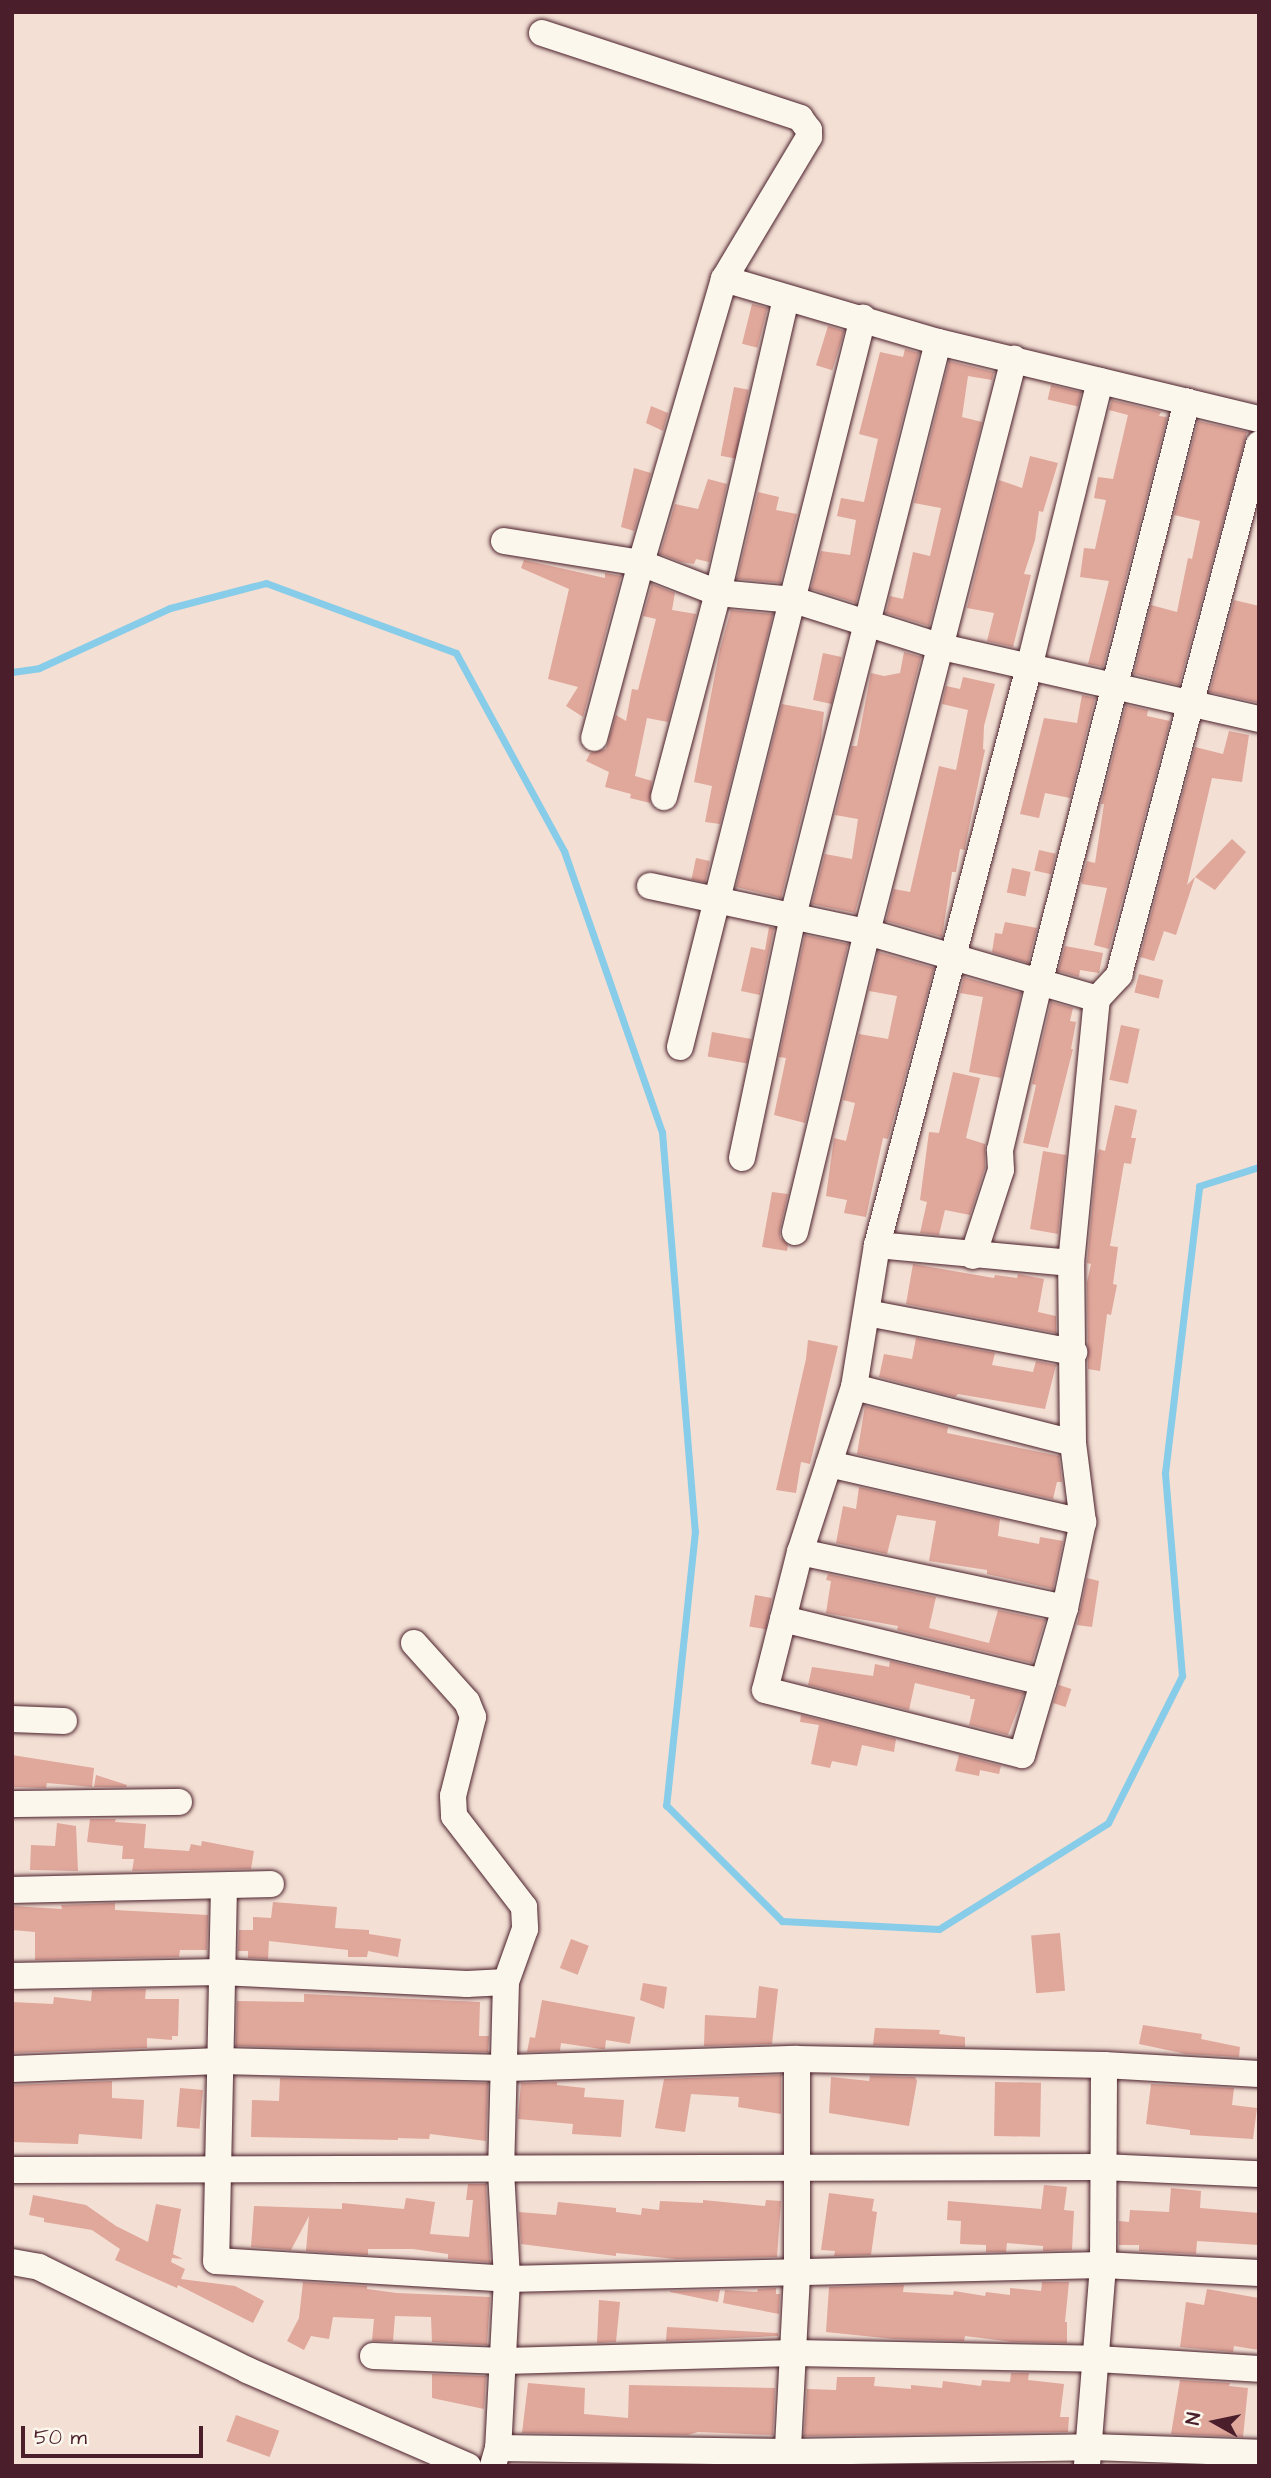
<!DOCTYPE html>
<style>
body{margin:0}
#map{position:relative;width:1271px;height:2478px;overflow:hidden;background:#f3dfd4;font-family:"Architects Daughter",sans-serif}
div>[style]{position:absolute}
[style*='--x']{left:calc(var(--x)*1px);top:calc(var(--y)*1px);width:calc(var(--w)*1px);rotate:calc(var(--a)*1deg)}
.stream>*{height:7px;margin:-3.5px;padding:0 3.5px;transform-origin:3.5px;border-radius:3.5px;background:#87cce8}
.building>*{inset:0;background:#e0a79b;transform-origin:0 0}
.roads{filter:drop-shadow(0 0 2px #4a1f2b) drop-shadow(0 0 2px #4a1f2b)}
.minor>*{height:26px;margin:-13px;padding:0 13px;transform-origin:13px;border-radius:13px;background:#fbf7ec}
span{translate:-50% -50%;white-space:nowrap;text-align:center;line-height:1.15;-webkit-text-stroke:7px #fbf7ec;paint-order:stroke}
.frame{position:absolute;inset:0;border:14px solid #4a1f2b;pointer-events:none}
.north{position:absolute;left:1180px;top:2387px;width:70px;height:70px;-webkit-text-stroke:5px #fbf7ec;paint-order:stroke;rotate:279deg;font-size:19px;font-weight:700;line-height:28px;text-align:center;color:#4a1f2b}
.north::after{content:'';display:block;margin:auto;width:24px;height:32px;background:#4a1f2b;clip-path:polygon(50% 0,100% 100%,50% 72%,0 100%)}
.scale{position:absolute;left:21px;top:2426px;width:182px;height:32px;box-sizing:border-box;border:4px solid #4a1f2b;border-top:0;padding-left:9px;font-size:21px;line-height:24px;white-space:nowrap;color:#4a1f2b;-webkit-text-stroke:5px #fbf7ec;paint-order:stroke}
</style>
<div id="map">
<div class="stream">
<i style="--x:12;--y:672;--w:27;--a:-8"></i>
<i style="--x:39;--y:668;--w:144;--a:-24.6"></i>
<i style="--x:170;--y:608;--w:99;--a:-14.6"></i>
<i style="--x:266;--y:583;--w:202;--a:20.2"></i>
<i style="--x:456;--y:653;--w:226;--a:61.4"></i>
<i style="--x:564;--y:851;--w:298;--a:70.8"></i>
<i style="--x:662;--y:1132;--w:400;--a:85.3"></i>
<i style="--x:695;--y:1531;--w:276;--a:96"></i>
<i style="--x:666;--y:1805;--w:164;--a:45"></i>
<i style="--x:782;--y:1921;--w:157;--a:2.9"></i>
<i style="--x:939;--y:1929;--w:199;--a:-32.1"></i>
<i style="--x:1108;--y:1823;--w:165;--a:-63.3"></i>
<i style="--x:1182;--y:1676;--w:204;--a:-94.8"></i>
<i style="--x:1165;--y:1473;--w:289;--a:-83.2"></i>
<i style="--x:1199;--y:1186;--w:63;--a:-17.6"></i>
</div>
<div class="building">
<i style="left:752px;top:304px;width:16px;height:41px;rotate:14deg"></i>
<i style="left:828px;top:326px;width:17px;height:41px;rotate:17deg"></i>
<i style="clip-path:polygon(905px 349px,919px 353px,856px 603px,811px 589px,821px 551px,850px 555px,856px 520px,837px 516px,841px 498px,864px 502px,878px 439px,859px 434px,880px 352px,903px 357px)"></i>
<i style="clip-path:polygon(949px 361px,994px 372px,992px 380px,968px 376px,962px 417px,982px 422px,929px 626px,886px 613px,890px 596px,903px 599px,913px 552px,930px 556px,941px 508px,914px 503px)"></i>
<i style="left:1051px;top:385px;width:31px;height:15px;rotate:13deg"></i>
<i style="left:734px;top:387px;width:15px;height:70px;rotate:11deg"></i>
<i style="clip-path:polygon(1112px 400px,1161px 412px,1159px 416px,1167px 417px,1103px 667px,1088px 664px,1109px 581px,1080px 577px,1084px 548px,1095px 549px,1106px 500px,1094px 498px,1098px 477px,1113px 479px,1128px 415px,1109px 410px)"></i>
<i style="clip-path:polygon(651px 406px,668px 413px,663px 431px,646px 423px)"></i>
<i style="clip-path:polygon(1198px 421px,1247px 432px,1179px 685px,1134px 674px,1151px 605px,1177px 612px,1188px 558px,1192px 559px,1200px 521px,1174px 515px)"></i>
<i style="clip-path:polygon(1030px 456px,1058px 463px,1043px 512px,1039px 511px,1035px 540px,1024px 574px,1031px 575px,1013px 647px,987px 641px,994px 613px,967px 608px,999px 480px,1022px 488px)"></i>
<i style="clip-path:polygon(634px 468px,651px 473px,634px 531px,621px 527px)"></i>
<i style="clip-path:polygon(708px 479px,727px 484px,709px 562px,696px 559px,694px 564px,681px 562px,660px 554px,675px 504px,698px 509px)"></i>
<i style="clip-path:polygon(758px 492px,779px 497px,776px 510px,797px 514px,780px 583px,737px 579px)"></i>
<i style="clip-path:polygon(524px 560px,605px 578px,605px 573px,621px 576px,583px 717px,566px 706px,578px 687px,548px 679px,569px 589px,521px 568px)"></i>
<i style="clip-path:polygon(652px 584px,675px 593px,672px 610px,696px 614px,668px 722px,647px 718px,635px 776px,652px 781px,650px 803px,630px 798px,631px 794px,605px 787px,609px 772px,586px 761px,590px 753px,606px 749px,616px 715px,626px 721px,632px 689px,638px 690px,656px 619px,643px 616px)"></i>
<i style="clip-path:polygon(1234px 600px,1259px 606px,1259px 703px,1210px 692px)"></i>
<i style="clip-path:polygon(731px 610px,773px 614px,720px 824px,705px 822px,712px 786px,694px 782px,720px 649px)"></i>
<i style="clip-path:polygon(904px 652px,921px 657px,855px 913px,812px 904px,825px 854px,852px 859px,858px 819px,835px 815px,852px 746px,857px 746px,871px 673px,884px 676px,900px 673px)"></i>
<i style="left:823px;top:653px;width:19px;height:48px;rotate:12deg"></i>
<i style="clip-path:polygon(963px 677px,995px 684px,984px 726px,983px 749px,985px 750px,965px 847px,965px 850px,960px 849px,956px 872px,952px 872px,942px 937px,886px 921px,894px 889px,910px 892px,939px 766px,956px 770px,968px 710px,942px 704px,946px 686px,960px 689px)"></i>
<i style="clip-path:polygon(1082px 695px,1095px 698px,1070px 798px,1045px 793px,1039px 818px,1020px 814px,1044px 718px,1077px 723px)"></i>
<i style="clip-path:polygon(782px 704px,824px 712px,821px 739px,781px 898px,736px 887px)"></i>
<i style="clip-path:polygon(1126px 705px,1148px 710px,1147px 716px,1170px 721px,1109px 949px,1094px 945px,1107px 888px,1082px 884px,1081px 881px,1087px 861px,1095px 863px,1104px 804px,1101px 804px)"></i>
<i style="clip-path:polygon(1229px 731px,1249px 735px,1242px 782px,1212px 778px,1187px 885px,1195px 877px,1176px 935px,1164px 931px,1154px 961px,1140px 957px,1195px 747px,1223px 754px)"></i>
<i style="clip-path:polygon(1232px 839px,1246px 852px,1215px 890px,1195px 877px)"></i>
<i style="left:1039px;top:850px;width:17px;height:21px;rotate:13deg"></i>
<i style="left:696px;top:858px;width:14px;height:22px;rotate:12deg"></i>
<i style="left:1012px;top:868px;width:19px;height:25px;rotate:12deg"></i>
<i style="clip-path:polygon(1005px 922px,1037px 928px,1028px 963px,992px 952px,995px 933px,1002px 934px)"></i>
<i style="clip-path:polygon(769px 927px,774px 928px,760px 995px,741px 991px,751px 947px,765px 950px)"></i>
<i style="clip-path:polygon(805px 935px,848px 944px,805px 1123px,774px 1115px,786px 1058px,779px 1057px)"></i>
<i style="clip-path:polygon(1065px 946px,1103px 953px,1099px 973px,1080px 970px,1079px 977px,1058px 971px)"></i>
<i style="clip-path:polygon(878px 952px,934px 968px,888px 1139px,883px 1138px,866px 1217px,844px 1213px,847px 1200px,826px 1196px,834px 1138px,846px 1141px,855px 1103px,843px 1100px,859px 1034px,888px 1039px,897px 996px,869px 991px)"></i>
<i style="left:1139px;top:974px;width:25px;height:19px;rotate:14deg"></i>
<i style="clip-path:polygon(964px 977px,1021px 993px,1001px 1078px,969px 1072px,983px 997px,960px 993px)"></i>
<i style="clip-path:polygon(1051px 1002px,1073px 1008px,1070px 1021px,1076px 1022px,1071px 1049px,1073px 1049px,1048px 1148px,1023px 1143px,1036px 1085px,1032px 1084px)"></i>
<i style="left:1121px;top:1025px;width:19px;height:56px;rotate:12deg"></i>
<i style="left:712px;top:1032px;width:40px;height:25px;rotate:10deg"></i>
<i style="clip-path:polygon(953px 1072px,980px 1078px,966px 1138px,985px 1144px,985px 1168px,970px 1215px,945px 1210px,939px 1235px,920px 1233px,927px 1202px,920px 1200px,929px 1132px,939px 1133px)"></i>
<i style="clip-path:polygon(1115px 1105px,1137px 1110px,1131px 1138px,1136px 1138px,1131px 1164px,1124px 1163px,1110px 1246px,1118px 1247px,1113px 1284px,1117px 1285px,1111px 1315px,1107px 1314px,1100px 1371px,1088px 1369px,1087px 1282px,1091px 1264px,1087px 1263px,1097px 1155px,1099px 1149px,1105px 1151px)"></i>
<i style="clip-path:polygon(1043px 1151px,1066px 1155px,1058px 1234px,1030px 1229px)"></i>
<i style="clip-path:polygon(772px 1192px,788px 1194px,780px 1229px,780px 1237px,788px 1245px,787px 1251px,762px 1247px)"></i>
<i style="clip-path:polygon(913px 1264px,994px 1278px,995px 1275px,1017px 1278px,1018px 1274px,1044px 1279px,1038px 1312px,1056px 1316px,1056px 1333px,906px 1304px)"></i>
<i style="clip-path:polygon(916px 1338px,995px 1353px,992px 1365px,1033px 1372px,1036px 1361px,1056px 1365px,1045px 1409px,958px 1394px,955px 1397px,879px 1377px,884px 1354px,912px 1359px)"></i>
<i style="clip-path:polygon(808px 1340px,838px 1346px,810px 1464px,801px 1462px,796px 1493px,776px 1490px,806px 1359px)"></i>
<i style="clip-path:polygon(865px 1406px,948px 1427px,947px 1433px,1059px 1456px,1062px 1482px,1057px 1482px,1053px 1499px,857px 1454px)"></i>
<i style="clip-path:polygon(859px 1487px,1000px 1519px,998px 1536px,1039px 1544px,1040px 1537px,1063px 1541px,1053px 1589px,987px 1574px,987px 1570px,929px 1561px,936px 1521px,897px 1515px,887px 1554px,836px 1543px,843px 1506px,856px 1509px)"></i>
<i style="clip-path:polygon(828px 1574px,936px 1597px,929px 1628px,989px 1643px,998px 1610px,1045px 1620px,1032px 1663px,897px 1630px,898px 1626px,826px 1613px,831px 1581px,826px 1580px)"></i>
<i style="clip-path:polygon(1087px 1578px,1099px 1581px,1092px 1627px,1077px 1625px)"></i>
<i style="left:755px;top:1595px;width:17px;height:32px;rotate:10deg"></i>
<i style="clip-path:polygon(890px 1661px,1024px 1693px,1008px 1735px,969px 1725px,975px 1699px,970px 1699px,970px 1696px,915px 1683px,909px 1710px,808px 1685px,812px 1667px,873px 1676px,875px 1664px,889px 1667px)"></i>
<i style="left:1059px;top:1685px;width:13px;height:19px;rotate:18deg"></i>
<i style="clip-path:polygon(801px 1715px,896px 1739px,894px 1752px,862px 1745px,857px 1766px,832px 1761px,830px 1768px,811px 1764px,819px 1725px,800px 1722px)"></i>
<i style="clip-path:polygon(12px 1755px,94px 1768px,92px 1787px,47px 1783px,46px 1788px,12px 1787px)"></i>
<i style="clip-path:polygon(959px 1755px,1001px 1766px,999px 1774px,980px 1770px,979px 1776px,955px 1771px)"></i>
<i style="clip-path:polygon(96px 1775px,127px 1785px,126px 1787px,94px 1787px)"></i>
<i style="clip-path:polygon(90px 1819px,116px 1819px,115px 1822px,146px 1824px,144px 1848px,189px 1851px,191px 1844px,201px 1846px,202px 1841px,254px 1851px,251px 1869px,132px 1871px,134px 1859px,122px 1859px,123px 1846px,87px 1842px)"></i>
<i style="clip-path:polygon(57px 1823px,76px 1826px,78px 1871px,30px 1870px,31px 1845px,55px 1846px)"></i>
<i style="clip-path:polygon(273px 1902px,337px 1907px,335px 1928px,369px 1930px,369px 1934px,401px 1939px,398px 1957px,368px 1951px,367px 1957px,348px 1957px,348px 1950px,269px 1941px,268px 1959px,248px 1958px,248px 1951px,238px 1951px,239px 1930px,253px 1930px,253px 1917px,271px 1918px)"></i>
<i style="clip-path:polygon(115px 1903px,115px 1910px,208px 1915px,207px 1950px,180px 1950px,179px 1957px,35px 1960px,35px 1932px,12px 1930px,12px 1906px,62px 1909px,61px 1905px)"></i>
<i style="left:1060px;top:1933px;width:58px;height:29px;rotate:85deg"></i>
<i style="left:571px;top:1939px;width:19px;height:31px;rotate:21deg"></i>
<i style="clip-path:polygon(643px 1983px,667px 1987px,664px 2009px,640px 2000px)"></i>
<i style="clip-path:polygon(759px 1986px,778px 1989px,772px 2044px,704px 2046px,705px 2015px,756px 2018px)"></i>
<i style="clip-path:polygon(146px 1989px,145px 1999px,179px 1999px,178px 2036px,172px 2036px,172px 2040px,147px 2038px,147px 2048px,12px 2053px,12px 2002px,53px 2004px,54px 1997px,91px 2001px,92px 1990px)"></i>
<i style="clip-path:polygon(304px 1994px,480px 2002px,479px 2036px,489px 2036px,488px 2052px,236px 2046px,237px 2001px,304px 2002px)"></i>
<i style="clip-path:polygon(542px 2000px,635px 2017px,630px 2044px,606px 2040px,605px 2049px,601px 2049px,561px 2043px,560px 2051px,527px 2052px,530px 2037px,535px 2038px)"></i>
<i style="clip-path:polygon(1143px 2025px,1202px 2034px,1201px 2039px,1240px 2047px,1239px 2057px,1186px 2054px,1139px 2044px)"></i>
<i style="clip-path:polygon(875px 2028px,940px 2030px,939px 2034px,965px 2037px,965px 2047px,873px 2045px)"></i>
<i style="clip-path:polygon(781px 2075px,781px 2114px,738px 2107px,739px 2097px,691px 2094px,685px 2132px,655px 2128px,664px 2079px)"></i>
<i style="clip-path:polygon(870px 2076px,915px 2077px,917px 2081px,909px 2126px,829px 2113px,831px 2077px,869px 2081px)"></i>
<i style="clip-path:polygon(280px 2078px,488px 2083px,486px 2141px,430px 2134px,429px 2139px,398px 2138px,398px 2140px,251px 2137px,252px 2100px,279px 2101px)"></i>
<i style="clip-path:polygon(112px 2081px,112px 2098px,144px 2100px,142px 2139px,79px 2134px,78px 2144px,12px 2142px,12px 2085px)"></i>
<i style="clip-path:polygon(557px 2082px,557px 2085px,585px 2088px,584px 2097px,624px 2100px,621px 2137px,572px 2134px,573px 2124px,518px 2119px,521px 2083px)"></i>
<i style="left:995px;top:2082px;width:46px;height:54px;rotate:1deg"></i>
<i style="clip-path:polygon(1151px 2084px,1234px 2088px,1232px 2105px,1257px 2108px,1253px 2139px,1190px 2135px,1190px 2130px,1146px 2124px)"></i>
<i style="left:180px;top:2088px;width:23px;height:39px;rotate:5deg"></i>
<i style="clip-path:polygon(468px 2184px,486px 2184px,490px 2262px,448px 2259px,448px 2254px,413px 2249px,368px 2249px,368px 2255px,306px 2251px,309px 2216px,291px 2250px,251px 2247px,254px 2206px,342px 2209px,342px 2203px,404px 2209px,406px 2198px,435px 2202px,430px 2234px,469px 2237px,473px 2200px,466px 2200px)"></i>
<i style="clip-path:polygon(1044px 2185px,1067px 2187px,1064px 2210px,1074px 2211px,1072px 2250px,1043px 2251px,1043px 2246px,1007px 2243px,1006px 2252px,986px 2252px,986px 2245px,960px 2244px,961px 2221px,947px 2220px,948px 2201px,1041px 2209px)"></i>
<i style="clip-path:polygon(1171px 2188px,1201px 2191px,1200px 2208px,1259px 2213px,1259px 2245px,1197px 2241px,1196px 2254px,1139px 2251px,1139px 2245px,1119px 2245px,1119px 2221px,1129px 2222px,1130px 2210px,1169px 2212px)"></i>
<i style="clip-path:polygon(829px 2193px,874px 2199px,872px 2211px,877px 2212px,871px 2255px,834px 2256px,835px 2251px,821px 2250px)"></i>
<i style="clip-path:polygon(33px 2195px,86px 2205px,116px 2226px,148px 2242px,156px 2204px,181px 2209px,173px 2254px,183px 2259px,172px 2258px,171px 2262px,185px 2269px,181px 2279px,235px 2286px,264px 2301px,253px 2323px,178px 2285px,177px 2288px,143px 2273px,115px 2260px,120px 2249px,92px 2230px,44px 2222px,44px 2218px,29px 2215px)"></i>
<i style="clip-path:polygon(703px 2200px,765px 2206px,766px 2200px,781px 2201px,777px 2257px,676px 2259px,616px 2253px,616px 2256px,521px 2244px,519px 2212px,556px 2215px,558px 2202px,616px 2208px,616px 2212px,641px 2215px,642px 2208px,659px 2210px,660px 2201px,703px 2203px)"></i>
<i style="clip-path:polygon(303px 2282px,367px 2286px,367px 2289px,397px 2293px,490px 2297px,487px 2345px,432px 2342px,431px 2317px,395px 2316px,393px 2341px,372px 2341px,374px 2319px,333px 2317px,329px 2339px,311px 2336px,304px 2350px,287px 2341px,299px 2318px)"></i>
<i style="clip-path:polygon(1042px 2282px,1069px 2282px,1065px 2322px,1067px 2322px,1067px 2343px,1013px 2342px,965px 2336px,964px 2341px,894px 2339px,826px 2332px,829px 2287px,904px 2285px,903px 2292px,953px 2295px,954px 2291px,985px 2296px,986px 2292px,1010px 2295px,1010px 2288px,1041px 2291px)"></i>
<i style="clip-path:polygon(776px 2288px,776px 2294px,780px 2294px,779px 2314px,723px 2303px,725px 2290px,757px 2292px,758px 2289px)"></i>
<i style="clip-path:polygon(1207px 2289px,1259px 2298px,1259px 2350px,1234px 2346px,1233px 2352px,1180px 2347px,1186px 2302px,1204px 2305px)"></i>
<i style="clip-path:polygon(720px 2290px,718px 2302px,670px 2292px,670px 2291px)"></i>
<i style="clip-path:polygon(599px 2300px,620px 2302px,616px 2342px,597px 2343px)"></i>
<i style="clip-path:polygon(667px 2327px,778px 2333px,778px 2336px,666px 2341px)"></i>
<i style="clip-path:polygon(1011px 2373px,1029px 2373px,1028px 2380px,1064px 2384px,1060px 2417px,1069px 2417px,1068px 2432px,804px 2436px,807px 2389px,836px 2390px,837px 2377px,875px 2377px,874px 2386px,911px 2389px,911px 2385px,942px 2388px,943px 2381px,981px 2386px,982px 2380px,1010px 2382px)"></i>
<i style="clip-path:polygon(432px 2374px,486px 2376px,484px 2409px,432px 2398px)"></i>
<i style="clip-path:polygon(1180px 2380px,1230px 2383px,1229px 2386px,1248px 2388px,1243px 2437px,1171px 2434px)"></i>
<i style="clip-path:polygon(528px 2383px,585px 2388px,584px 2414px,628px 2418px,629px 2385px,775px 2388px,773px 2435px,698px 2432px,688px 2435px,522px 2433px)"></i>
<i style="left:236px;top:2415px;width:46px;height:28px;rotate:20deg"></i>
</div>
<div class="roads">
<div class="minor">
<i style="--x:542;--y:33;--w:272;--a:18.2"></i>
<i style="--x:800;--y:118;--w:15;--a:53"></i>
<i style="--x:809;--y:130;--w:7;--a:90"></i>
<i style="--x:809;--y:137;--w:165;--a:120.9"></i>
<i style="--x:724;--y:279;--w:296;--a:106.3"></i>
<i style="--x:641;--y:563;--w:181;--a:105"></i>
<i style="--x:724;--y:279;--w:223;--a:16.4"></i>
<i style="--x:938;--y:342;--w:330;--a:13.5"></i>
<i style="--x:1100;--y:381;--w:295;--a:103.9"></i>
<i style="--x:1029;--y:667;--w:598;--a:104.73"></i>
<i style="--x:877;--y:1245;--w:144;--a:99.2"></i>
<i style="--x:854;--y:1387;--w:174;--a:108.1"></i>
<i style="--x:800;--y:1552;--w:142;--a:104.2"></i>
<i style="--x:765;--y:1690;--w:265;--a:14.2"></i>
<i style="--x:1022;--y:1755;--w:153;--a:-73.7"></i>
<i style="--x:1065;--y:1608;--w:88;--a:-78.2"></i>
<i style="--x:1083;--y:1522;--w:80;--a:-97.2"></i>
<i style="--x:1073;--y:1443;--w:180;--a:-90.6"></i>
<i style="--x:1071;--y:1263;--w:265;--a:-84.4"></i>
<i style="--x:1097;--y:999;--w:33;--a:-47"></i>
<i style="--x:1119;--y:975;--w:549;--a:-75.23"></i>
<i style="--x:504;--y:541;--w:139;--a:9.1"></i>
<i style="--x:641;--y:563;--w:83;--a:21.3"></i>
<i style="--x:718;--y:593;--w:76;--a:5.3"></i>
<i style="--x:794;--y:600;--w:155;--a:17.6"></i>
<i style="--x:942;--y:647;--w:325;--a:12.8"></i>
<i style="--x:664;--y:797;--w:211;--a:-75.2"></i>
<i style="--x:718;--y:593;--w:302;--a:-77"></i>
<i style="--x:650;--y:886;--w:222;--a:12"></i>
<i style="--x:867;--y:932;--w:240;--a:16.2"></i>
<i style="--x:680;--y:1047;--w:752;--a:-75.91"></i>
<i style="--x:742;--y:1158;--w:247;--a:-78.1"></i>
<i style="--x:793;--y:916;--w:592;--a:-75.82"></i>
<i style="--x:795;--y:1232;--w:309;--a:-76.5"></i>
<i style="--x:867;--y:932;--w:592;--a:-75.61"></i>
<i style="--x:877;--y:1245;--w:195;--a:5.3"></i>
<i style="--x:973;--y:1256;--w:90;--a:-72"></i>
<i style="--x:1001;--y:1170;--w:20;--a:-93"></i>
<i style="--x:1000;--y:1150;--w:175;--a:-76.8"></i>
<i style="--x:1040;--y:980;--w:597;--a:-75.75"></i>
<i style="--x:867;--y:1313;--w:211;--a:10.7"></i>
<i style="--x:854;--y:1387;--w:226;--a:14.3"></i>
<i style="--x:829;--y:1464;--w:261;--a:12.9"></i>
<i style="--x:800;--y:1552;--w:271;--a:11.9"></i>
<i style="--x:783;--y:1619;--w:268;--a:13.6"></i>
<i style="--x:414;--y:1643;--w:79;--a:48.1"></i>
<i style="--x:467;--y:1702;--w:16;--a:68"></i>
<i style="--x:473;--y:1717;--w:81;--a:104.2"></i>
<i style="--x:453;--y:1796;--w:20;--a:87"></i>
<i style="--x:454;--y:1816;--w:115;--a:52.4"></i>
<i style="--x:524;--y:1907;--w:22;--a:87"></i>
<i style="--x:525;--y:1929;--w:56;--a:109.7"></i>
<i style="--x:12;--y:1719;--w:52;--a:2.2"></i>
<i style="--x:12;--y:1804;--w:167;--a:-0.7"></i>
<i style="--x:224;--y:1886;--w:375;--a:91.2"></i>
<i style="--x:216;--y:2261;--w:292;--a:3.5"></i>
<i style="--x:507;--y:2279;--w:596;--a:-1.35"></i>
<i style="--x:1103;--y:2265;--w:156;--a:2.9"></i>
<i style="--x:12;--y:1890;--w:259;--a:-1.3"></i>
<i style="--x:12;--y:1976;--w:209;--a:-1.1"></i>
<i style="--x:221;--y:1972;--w:246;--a:2.8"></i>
<i style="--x:467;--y:1984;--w:39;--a:-3"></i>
<i style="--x:506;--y:1982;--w:189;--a:91.5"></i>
<i style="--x:501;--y:2171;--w:108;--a:86.8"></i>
<i style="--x:507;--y:2279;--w:169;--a:93"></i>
<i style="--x:498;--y:2448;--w:19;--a:106"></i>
<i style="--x:12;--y:2069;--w:208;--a:-2.2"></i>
<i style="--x:220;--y:2061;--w:285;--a:1.4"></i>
<i style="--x:505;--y:2068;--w:292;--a:-1.8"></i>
<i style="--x:797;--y:2059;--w:307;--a:1.1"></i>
<i style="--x:1104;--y:2065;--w:155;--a:3.3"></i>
<i style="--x:12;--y:2170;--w:1090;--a:-0.16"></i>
<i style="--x:1102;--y:2167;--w:157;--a:2.6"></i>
<i style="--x:12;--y:2262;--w:27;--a:10"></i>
<i style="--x:39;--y:2267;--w:232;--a:26.3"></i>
<i style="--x:247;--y:2370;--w:241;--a:23.5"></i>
<i style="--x:373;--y:2356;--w:131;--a:2.2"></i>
<i style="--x:504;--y:2361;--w:290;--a:-1.6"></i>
<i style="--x:794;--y:2353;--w:303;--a:1.1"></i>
<i style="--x:1097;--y:2359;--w:162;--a:3.5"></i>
<i style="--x:498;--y:2448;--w:289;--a:0.8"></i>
<i style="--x:787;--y:2452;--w:304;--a:-0.9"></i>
<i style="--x:1091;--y:2447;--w:168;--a:2"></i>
<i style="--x:1087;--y:2465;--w:201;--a:-85.4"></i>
<i style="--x:1103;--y:2265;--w:200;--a:-89.7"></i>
<i style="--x:787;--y:2466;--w:193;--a:-87"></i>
<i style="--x:797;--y:2273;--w:214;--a:-90"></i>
</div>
</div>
<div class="frame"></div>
<div class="north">N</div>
<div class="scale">50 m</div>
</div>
